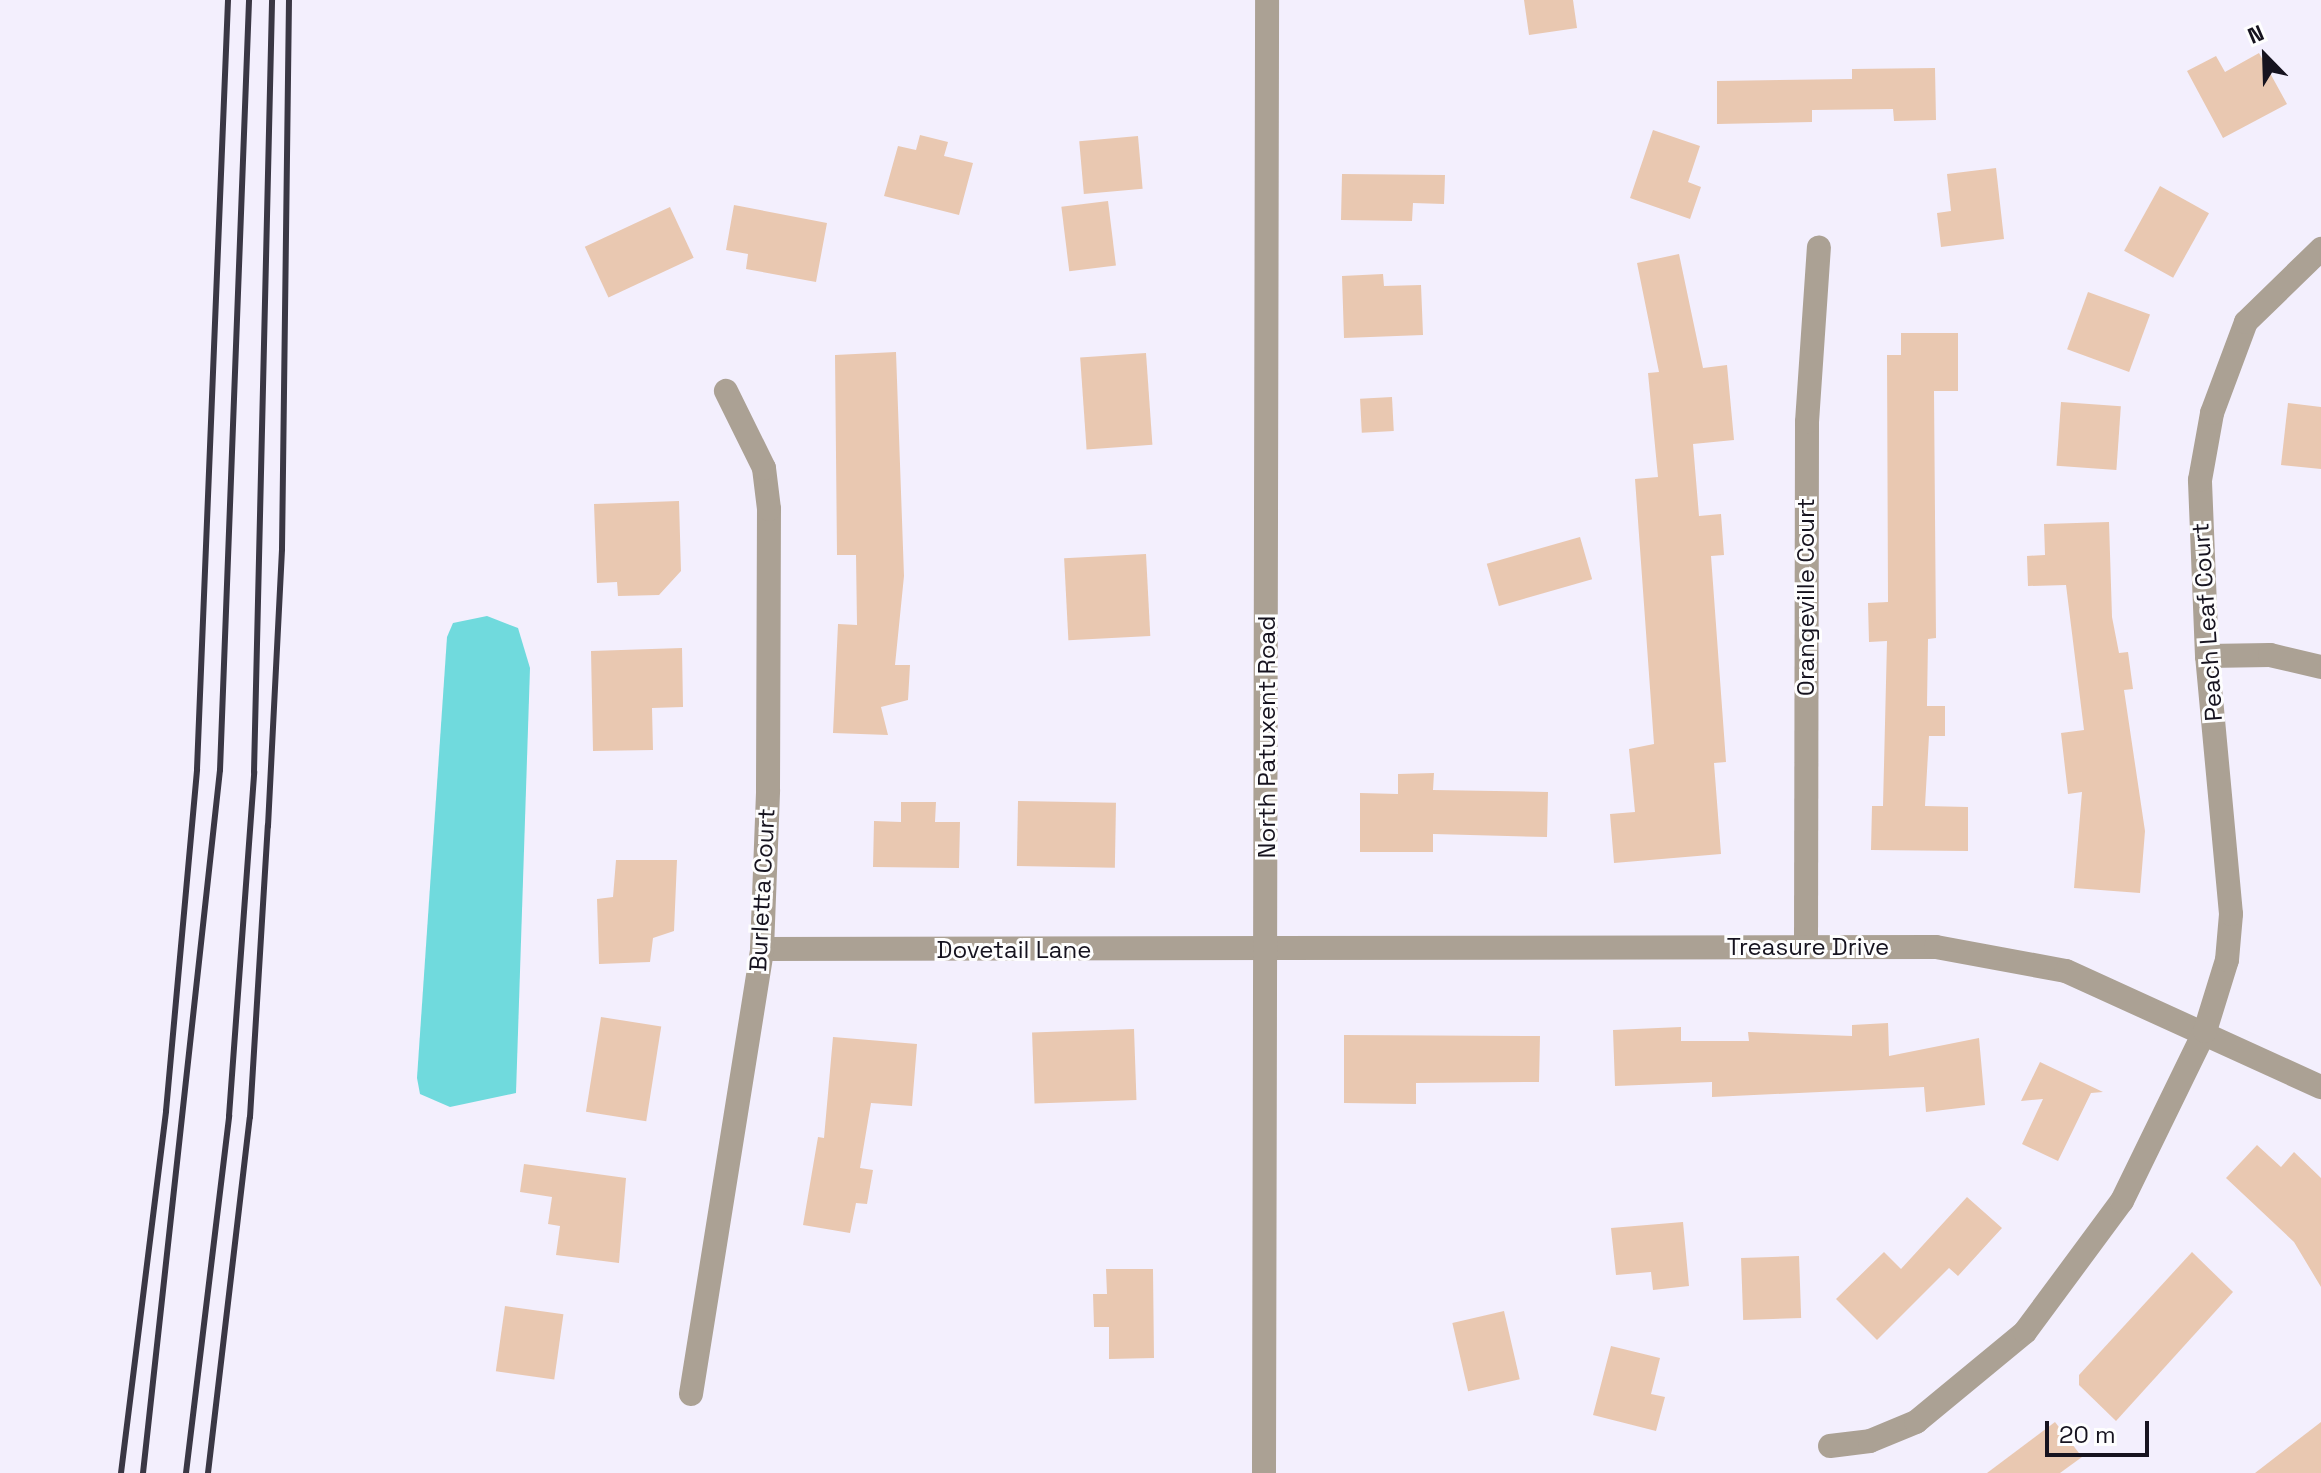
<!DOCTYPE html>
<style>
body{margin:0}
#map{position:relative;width:2321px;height:1473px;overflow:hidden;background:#f3effd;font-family:"Space Grotesk",sans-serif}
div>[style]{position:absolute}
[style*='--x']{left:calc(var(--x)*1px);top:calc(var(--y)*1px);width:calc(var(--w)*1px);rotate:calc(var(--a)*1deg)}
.water>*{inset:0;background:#70dadd}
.building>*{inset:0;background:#e9c8b1;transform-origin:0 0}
.street>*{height:24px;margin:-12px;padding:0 12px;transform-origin:12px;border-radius:12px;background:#aba194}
.rail>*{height:6px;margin:-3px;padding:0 3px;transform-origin:3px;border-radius:3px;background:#3a3744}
span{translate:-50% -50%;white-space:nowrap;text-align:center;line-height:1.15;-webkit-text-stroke:6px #fefefe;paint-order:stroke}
.street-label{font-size:24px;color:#16131f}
.north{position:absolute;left:2225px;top:16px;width:80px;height:80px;-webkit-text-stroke:6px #fefefe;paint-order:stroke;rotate:337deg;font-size:22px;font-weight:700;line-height:32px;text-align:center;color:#16131f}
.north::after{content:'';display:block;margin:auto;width:28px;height:36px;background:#16131f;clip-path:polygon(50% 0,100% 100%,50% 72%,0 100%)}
.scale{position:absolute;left:2045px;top:1421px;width:104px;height:36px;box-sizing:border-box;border:4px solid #16131f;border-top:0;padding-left:10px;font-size:24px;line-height:28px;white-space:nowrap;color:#16131f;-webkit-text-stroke:6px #fefefe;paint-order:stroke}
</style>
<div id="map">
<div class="water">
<i style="clip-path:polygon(487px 616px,518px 628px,530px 668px,516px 1093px,450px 1107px,420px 1094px,417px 1078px,447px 637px,453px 623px)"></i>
</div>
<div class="building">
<i style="clip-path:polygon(1524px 0,1573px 0,1577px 28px,1529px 35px)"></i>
<i style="clip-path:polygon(2259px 53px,2287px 104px,2223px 138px,2187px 71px,2216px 56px,2225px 72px)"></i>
<i style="clip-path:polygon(1935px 68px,1936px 120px,1894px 121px,1893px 109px,1812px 110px,1812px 122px,1717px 124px,1717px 81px,1852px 79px,1852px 69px)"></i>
<i style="clip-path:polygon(1653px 130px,1700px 146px,1688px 182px,1701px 187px,1690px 219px,1630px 198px)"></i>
<i style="clip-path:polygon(920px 135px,948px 142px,944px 156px,973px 163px,959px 215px,884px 196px,898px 146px,916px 150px)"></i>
<i style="left:1138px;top:136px;width:53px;height:59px;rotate:85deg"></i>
<i style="clip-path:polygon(1996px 168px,2004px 239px,1941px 247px,1937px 213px,1951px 211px,1947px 174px)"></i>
<i style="clip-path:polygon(1342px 174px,1445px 175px,1444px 204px,1413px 203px,1412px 221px,1341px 220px)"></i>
<i style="left:2160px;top:186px;width:56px;height:74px;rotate:29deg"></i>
<i style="left:1108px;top:201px;width:65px;height:47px;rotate:83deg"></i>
<i style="clip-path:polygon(734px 205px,827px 223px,816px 282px,746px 269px,748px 254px,726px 250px)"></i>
<i style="left:670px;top:207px;width:56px;height:94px;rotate:65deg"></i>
<i style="clip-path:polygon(1679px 254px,1703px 368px,1727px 365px,1734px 440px,1693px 444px,1699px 516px,1721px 514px,1724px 555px,1711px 556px,1726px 762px,1714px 763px,1721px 854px,1614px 863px,1610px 814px,1635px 812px,1629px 749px,1654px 744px,1635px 479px,1658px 477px,1648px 373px,1659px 372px,1637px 263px)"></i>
<i style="clip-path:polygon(1383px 274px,1384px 286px,1421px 285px,1423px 335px,1344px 338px,1342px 276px)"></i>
<i style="left:2088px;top:292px;width:66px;height:61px;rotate:20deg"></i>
<i style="clip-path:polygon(1901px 333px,1958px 333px,1958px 391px,1934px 391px,1936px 638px,1928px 639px,1927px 706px,1945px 706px,1945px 736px,1929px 736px,1925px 806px,1968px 807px,1968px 851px,1871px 850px,1872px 806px,1883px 806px,1887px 641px,1869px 642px,1868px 603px,1888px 602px,1887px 355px,1901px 355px)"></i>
<i style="clip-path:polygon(896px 352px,904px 576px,895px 665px,910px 665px,908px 700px,881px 707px,888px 735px,833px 733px,838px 624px,857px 625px,856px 555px,837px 555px,835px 355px)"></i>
<i style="left:1146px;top:353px;width:92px;height:66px;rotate:86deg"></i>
<i style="left:1392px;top:397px;width:34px;height:32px;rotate:87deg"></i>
<i style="left:2061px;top:402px;width:60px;height:64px;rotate:4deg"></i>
<i style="clip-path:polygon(2288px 403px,2321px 407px,2321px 469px,2281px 465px)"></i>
<i style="clip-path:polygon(679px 501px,681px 571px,659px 595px,618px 596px,617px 582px,597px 583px,594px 504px)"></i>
<i style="clip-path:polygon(2109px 522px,2112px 617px,2119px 653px,2128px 652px,2133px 689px,2124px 690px,2145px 831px,2140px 893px,2074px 888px,2082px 792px,2068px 794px,2061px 733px,2084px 730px,2066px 585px,2028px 586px,2027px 556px,2045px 555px,2044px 524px)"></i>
<i style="left:1580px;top:537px;width:44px;height:97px;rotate:74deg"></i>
<i style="left:1146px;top:554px;width:82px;height:82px;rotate:87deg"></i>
<i style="clip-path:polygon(682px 648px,683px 707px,652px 708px,653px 750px,593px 751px,591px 651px)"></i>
<i style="clip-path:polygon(1434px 773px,1433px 790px,1548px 792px,1547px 837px,1433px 834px,1433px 852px,1360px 852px,1360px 793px,1398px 794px,1398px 774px)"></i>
<i style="left:1018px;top:801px;width:98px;height:65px;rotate:1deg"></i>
<i style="clip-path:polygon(901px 802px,936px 802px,935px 822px,960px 822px,959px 868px,873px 867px,874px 821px,901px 822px)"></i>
<i style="clip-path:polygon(616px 860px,677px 860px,674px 931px,653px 938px,650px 962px,599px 964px,597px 899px,613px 897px)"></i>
<i style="left:601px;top:1017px;width:61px;height:96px;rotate:9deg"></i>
<i style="clip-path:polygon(1888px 1023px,1889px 1056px,1979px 1038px,1985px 1105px,1926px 1112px,1924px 1087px,1712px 1097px,1712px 1082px,1615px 1086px,1613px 1030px,1681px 1027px,1681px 1041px,1749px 1041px,1748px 1032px,1852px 1036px,1852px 1025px)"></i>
<i style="left:1134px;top:1029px;width:71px;height:102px;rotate:88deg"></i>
<i style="clip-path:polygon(1344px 1035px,1540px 1036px,1539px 1082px,1416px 1083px,1416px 1104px,1344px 1103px)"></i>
<i style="clip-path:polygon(833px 1037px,917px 1044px,912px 1106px,871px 1103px,860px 1168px,873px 1170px,867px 1204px,856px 1203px,850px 1233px,803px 1225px,818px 1137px,824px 1138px)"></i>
<i style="clip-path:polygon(2040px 1062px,2103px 1092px,2091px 1093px,2058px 1161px,2022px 1144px,2043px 1099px,2021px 1101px)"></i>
<i style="clip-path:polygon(2257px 1145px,2281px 1167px,2294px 1152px,2321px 1178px,2321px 1287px,2294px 1242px,2226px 1178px)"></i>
<i style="clip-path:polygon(524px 1164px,626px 1178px,619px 1263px,556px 1255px,560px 1226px,548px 1224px,552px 1197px,520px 1192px)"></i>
<i style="clip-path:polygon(1967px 1197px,2002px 1228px,1958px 1276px,1949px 1268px,1877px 1340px,1836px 1299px,1884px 1252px,1901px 1269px)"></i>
<i style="clip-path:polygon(1683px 1222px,1689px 1286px,1653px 1290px,1651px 1272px,1616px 1275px,1611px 1228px)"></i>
<i style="clip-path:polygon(2192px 1252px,2233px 1292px,2116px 1421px,2079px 1385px,2079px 1375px)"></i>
<i style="left:1799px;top:1256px;width:62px;height:58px;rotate:88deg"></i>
<i style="clip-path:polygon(1106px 1269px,1153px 1269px,1154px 1358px,1109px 1359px,1109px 1327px,1094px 1327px,1093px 1294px,1107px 1294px)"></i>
<i style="left:505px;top:1306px;width:59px;height:66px;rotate:8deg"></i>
<i style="left:1504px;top:1311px;width:70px;height:53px;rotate:77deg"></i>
<i style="clip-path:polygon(1611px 1346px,1660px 1358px,1651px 1394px,1665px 1397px,1656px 1431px,1593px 1415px)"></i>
<i style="clip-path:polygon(2055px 1422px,2082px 1457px,2060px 1473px,1987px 1473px)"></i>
<i style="clip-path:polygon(2321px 1422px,2321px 1473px,2255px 1473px)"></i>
</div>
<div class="street">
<i style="--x:2207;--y:656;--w:63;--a:-0.9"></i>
<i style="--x:2270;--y:655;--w:52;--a:13.2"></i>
<i style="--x:1806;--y:947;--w:525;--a:-89.89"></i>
<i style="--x:1807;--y:422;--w:175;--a:-86.1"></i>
<i style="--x:762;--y:949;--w:1174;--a:-0.1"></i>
<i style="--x:1936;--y:947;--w:132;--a:10.5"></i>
<i style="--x:2066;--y:971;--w:280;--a:24.5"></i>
<i style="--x:691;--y:1394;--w:451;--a:-80.9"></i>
<i style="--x:762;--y:949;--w:159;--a:-87.8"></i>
<i style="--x:768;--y:790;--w:281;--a:-89.8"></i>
<i style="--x:769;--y:509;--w:41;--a:-97"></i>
<i style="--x:764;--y:468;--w:86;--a:-116.3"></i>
<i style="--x:1830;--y:1446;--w:40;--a:-7.1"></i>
<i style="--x:1870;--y:1441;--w:50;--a:-22.4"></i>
<i style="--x:1916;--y:1422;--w:141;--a:-39.5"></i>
<i style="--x:2025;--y:1332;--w:163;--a:-53.5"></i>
<i style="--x:2122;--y:1201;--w:189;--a:-64"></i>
<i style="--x:2205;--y:1031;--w:74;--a:-72.8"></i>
<i style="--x:2227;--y:960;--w:46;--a:-85"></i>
<i style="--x:2231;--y:914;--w:259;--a:-95.3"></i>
<i style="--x:2207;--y:656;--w:176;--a:-92.3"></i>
<i style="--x:2200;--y:480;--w:68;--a:-79.8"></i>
<i style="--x:2212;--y:413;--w:97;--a:-69.5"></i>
<i style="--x:2246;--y:322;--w:105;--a:-44.2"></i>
<i style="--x:1264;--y:1473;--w:1473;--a:-89.88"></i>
</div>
<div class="rail">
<i style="--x:121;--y:1473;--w:365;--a:-82.9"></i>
<i style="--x:166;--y:1111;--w:343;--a:-84.8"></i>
<i style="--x:197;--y:769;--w:770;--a:-87.69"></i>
<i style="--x:143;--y:1473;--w:707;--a:-83.75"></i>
<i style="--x:220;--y:770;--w:771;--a:-87.84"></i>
<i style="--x:186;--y:1473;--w:360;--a:-83.1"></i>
<i style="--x:229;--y:1116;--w:345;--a:-85.8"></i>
<i style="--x:254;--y:772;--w:772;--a:-88.66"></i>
<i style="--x:208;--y:1473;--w:358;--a:-83.3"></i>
<i style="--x:250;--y:1117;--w:292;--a:-86.5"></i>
<i style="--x:268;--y:826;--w:277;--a:-87.1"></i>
<i style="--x:282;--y:549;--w:549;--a:-89.27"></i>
</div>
<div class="street-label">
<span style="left:1806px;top:597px;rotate:-90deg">Orangeville Court</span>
<span style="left:2207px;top:622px;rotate:-94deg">Peach Leaf Court</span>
<span style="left:1267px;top:737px;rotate:-90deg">North Patuxent Road</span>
<span style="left:762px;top:890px;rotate:-87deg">Burletta Court</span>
<span style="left:1808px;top:947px">Treasure Drive</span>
<span style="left:1014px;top:950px">Dovetail Lane</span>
</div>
<div class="north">N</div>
<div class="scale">20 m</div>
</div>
